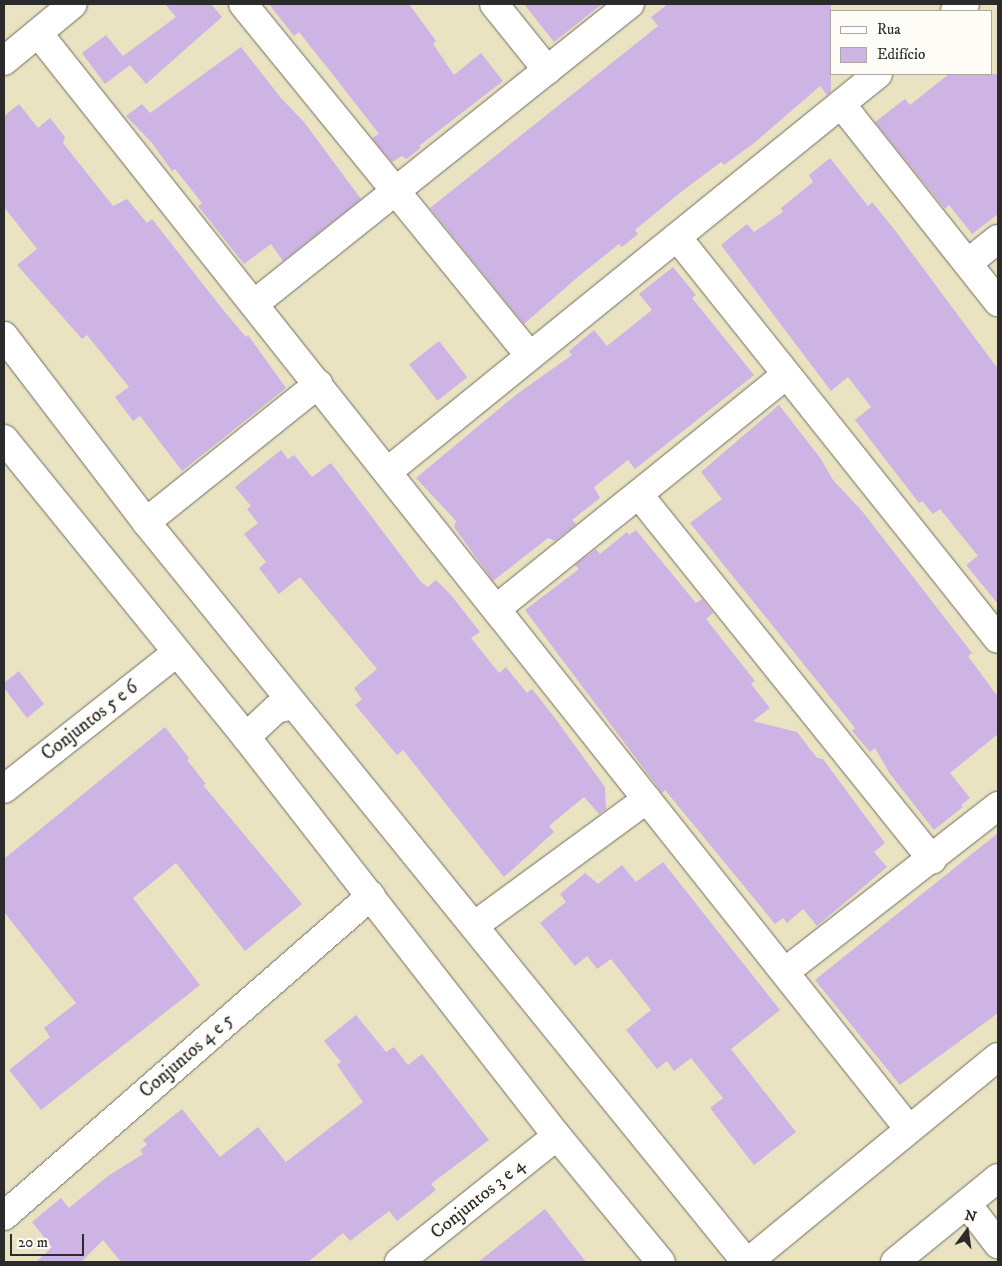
<!DOCTYPE html>
<meta charset="utf-8">
<style>
body{margin:0}
#map{position:relative;width:1002px;height:1266px;overflow:hidden;background:#eae3c2;font-family:"IM FELL DW Pica",serif}
div>[style]{position:absolute}
[style*='--x']{left:calc(var(--x)*1px);top:calc(var(--y)*1px);width:calc(var(--w)*1px);rotate:calc(var(--a)*1deg)}
.building>*{inset:0;background:#ceb3e5;transform-origin:0 0}
.roads{filter:drop-shadow(0 0 1px #6e6b60) drop-shadow(0 0 1px #6e6b60)}
.street>*{height:28px;margin:-14px;padding:0 14px;transform-origin:14px;border-radius:14px;background:#fff}
.secondary>*{height:28px;margin:-14px;padding:0 14px;transform-origin:14px;border-radius:14px;background:#fff}
span{translate:-50% -50%;white-space:nowrap;text-align:center;line-height:1.15;-webkit-text-stroke:5px #fdfcf7;paint-order:stroke}
.street-label{font-size:19px;color:#2b2b2b}
.frame{position:absolute;inset:0;border:5px solid #2b2b2b;pointer-events:none}
.legend{position:absolute;left:830px;top:10px;width:162px;height:65px;box-sizing:border-box;background:#fdfcf7;border:1px solid #a9a8a5;margin:0;padding:6px 9px;list-style:none;font-size:15px;color:#2b2b2b}
.legend li{display:flex;align-items:center;gap:10px;height:25px}
.legend b{width:25px;border:1px solid #a9a8a5}
.north{position:absolute;left:942px;top:1206px;width:50px;height:50px;-webkit-text-stroke:4px #fdfcf7;paint-order:stroke;rotate:14deg;font-size:14px;font-weight:700;line-height:20px;text-align:center;color:#2b2b2b}
.north::after{content:'';display:block;margin:auto;width:18px;height:22px;background:#2b2b2b;clip-path:polygon(50% 0,100% 100%,50% 72%,0 100%)}
.scale{position:absolute;left:10px;top:1234px;width:74px;height:22px;box-sizing:border-box;border:2px solid #2b2b2b;border-top:0;padding-left:6px;font-size:15px;line-height:18px;white-space:nowrap;color:#2b2b2b;-webkit-text-stroke:4px #fdfcf7;paint-order:stroke}
</style>
<div id="map">
<div class="building">
<i style="clip-path:polygon(165px 4px,211px 4px,222px 17px,146px 84px,130px 65px,105px 84px,82px 53px,106px 35px,123px 56px,176px 17px)"></i>
<i style="clip-path:polygon(269px 4px,409px 4px,436px 41px,433px 44px,454px 75px,481px 53px,503px 81px,419px 146px,421px 148px,406px 159px,402px 156px,392px 162px,372px 138px,379px 134px,334px 76px,299px 32px,294px 36px)"></i>
<i style="clip-path:polygon(524px 4px,602px 4px,554px 42px)"></i>
<i style="clip-path:polygon(668px 4px,831px 4px,831px 92px,827px 95px,820px 86px,753px 144px,724px 165px,721px 162px,681px 192px,635px 230px,638px 234px,622px 247px,619px 244px,579px 276px,524px 324px,430px 208px,658px 26px,651px 17px)"></i>
<i style="clip-path:polygon(241px 47px,281px 98px,304px 122px,361px 199px,283px 261px,271px 244px,244px 264px,198px 206px,202px 203px,175px 169px,172px 171px,152px 143px,126px 116px,142px 104px,150px 113px)"></i>
<i style="clip-path:polygon(949px 74px,998px 74px,998px 214px,972px 234px,949px 205px,945px 209px,875px 122px,905px 99px,910px 105px)"></i>
<i style="clip-path:polygon(19px 104px,38px 128px,50px 118px,65px 137px,63px 143px,113px 206px,127px 199px,147px 223px,152px 219px,224px 311px,246px 337px,248px 335px,286px 388px,182px 471px,140px 416px,133px 421px,115px 397px,129px 387px,87px 335px,82px 339px,17px 265px,37px 249px,4px 207px,4px 116px)"></i>
<i style="clip-path:polygon(830px 158px,868px 206px,872px 202px,894px 229px,998px 369px,998px 604px,966px 565px,978px 556px,940px 509px,933px 514px,922px 501px,919px 503px,855px 420px,871px 407px,848px 377px,831px 391px,721px 245px,747px 224px,754px 232px,783px 212px,781px 208px,813px 182px,809px 175px)"></i>
<i style="clip-path:polygon(673px 267px,696px 295px,692px 298px,754px 375px,635px 469px,628px 460px,594px 487px,600px 498px,572px 520px,576px 524px,555px 541px,548px 538px,493px 581px,454px 527px,456px 521px,416px 478px,517px 394px,572px 355px,569px 351px,594px 330px,607px 346px,652px 310px,639px 294px)"></i>
<i style="left:439px;top:341px;width:46px;height:38px;rotate:52deg"></i>
<i style="clip-path:polygon(779px 405px,821px 459px,833px 480px,862px 511px,972px 653px,968px 656px,998px 697px,998px 734px,950px 773px,970px 798px,961px 805px,963px 807px,934px 830px,890px 774px,875px 748px,870px 752px,852px 731px,855px 728px,690px 523px,722px 499px,701px 472px)"></i>
<i style="clip-path:polygon(281px 450px,288px 459px,294px 455px,312px 477px,331px 463px,421px 582px,428px 587px,436px 580px,451px 595px,480px 632px,471px 638px,499px 673px,506px 667px,527px 693px,532px 689px,552px 714px,605px 787px,606px 809px,599px 814px,584px 797px,549px 826px,554px 832px,504px 877px,403px 750px,397px 755px,355px 705px,362px 699px,354px 688px,377px 669px,300px 577px,279px 594px,259px 568px,266px 562px,244px 534px,258px 523px,247px 509px,251px 506px,235px 487px)"></i>
<i style="clip-path:polygon(636px 530px,696px 603px,702px 599px,713px 613px,706px 619px,755px 681px,751px 684px,770px 708px,753px 721px,797px 732px,817px 758px,823px 759px,885px 843px,874px 852px,887px 867px,817px 926px,803px 909px,787px 923px,783px 918px,775px 924px,665px 790px,662px 793px,525px 610px,579px 569px,575px 565px,596px 549px,600px 554px,627px 532px,629px 535px)"></i>
<i style="clip-path:polygon(19px 671px,44px 704px,27px 718px,4px 688px,4px 683px)"></i>
<i style="clip-path:polygon(165px 727px,189px 758px,187px 760px,206px 784px,203px 785px,302px 904px,245px 951px,176px 863px,133px 898px,200px 985px,41px 1110px,9px 1070px,50px 1037px,44px 1028px,76px 1003px,4px 912px,4px 859px)"></i>
<i style="clip-path:polygon(998px 833px,998px 1013px,900px 1085px,815px 980px)"></i>
<i style="clip-path:polygon(663px 862px,780px 1010px,731px 1049px,796px 1132px,754px 1165px,710px 1108px,723px 1098px,691px 1058px,674px 1071px,667px 1061px,657px 1069px,626px 1030px,651px 1010px,611px 959px,597px 969px,587px 956px,575px 966px,540px 923px,566px 902px,560px 894px,585px 873px,598px 884px,622px 865px,636px 882px)"></i>
<i style="clip-path:polygon(356px 1015px,386px 1052px,394px 1047px,408px 1065px,422px 1054px,489px 1140px,431px 1184px,436px 1190px,397px 1221px,389px 1211px,350px 1241px,343px 1233px,308px 1262px,121px 1262px,103px 1240px,81px 1262px,36px 1262px,52px 1247px,32px 1222px,61px 1198px,69px 1208px,108px 1176px,143px 1154px,140px 1150px,147px 1145px,143px 1140px,182px 1109px,220px 1157px,258px 1127px,286px 1162px,363px 1102px,337px 1065px,341px 1062px,324px 1041px)"></i>
<i style="clip-path:polygon(545px 1209px,586px 1262px,478px 1262px,535px 1217px)"></i>
</div>
<div class="roads">
<div class="street">
<i style="--x:243;--y:4;--w:454;--a:50.8"></i>
<i style="--x:494;--y:4;--w:85;--a:51.2"></i>
<i style="--x:955;--y:11;--w:12;--a:-35"></i>
<i style="--x:38;--y:33;--w:1400;--a:51.53"></i>
<i style="--x:4;--y:61;--w:89;--a:-39.6"></i>
<i style="--x:841;--y:104;--w:253;--a:51.6"></i>
<i style="--x:677;--y:237;--w:514;--a:51.39"></i>
<i style="--x:968;--y:263;--w:38;--a:-39"></i>
<i style="--x:254;--y:304;--w:481;--a:-38.6"></i>
<i style="--x:387;--y:472;--w:632;--a:-39.03"></i>
<i style="--x:639;--y:495;--w:468;--a:51.2"></i>
<i style="--x:146;--y:522;--w:221;--a:-38.7"></i>
<i style="--x:496;--y:609;--w:373;--a:-38.9"></i>
<i style="--x:4;--y:789;--w:219;--a:-38.3"></i>
<i style="--x:475;--y:925;--w:213;--a:-36.2"></i>
<i style="--x:786;--y:971;--w:269;--a:-37.9"></i>
<i style="--x:967;--y:1204;--w:51;--a:52.2"></i>
<i style="--x:4;--y:1216;--w:487;--a:-41.1"></i>
<i style="--x:399;--y:1262;--w:202;--a:-38.6"></i>
<i style="--x:748;--y:1262;--w:323;--a:-39.4"></i>
<i style="--x:895;--y:1262;--w:133;--a:-39.2"></i>
</div>
<div class="secondary">
<i style="--x:4;--y:336;--w:234;--a:52.6"></i>
<i style="--x:146;--y:522;--w:953;--a:50.96"></i>
<i style="--x:4;--y:439;--w:384;--a:50.9"></i>
<i style="--x:246;--y:737;--w:506;--a:52.07"></i>
<i style="--x:557;--y:1136;--w:163;--a:50.5"></i>
<i style="--x:246;--y:737;--w:41;--a:-43"></i>
<i style="--x:276;--y:709;--w:18;--a:-13"></i>
</div>
</div>
<div class="street-label">
<span style="left:90px;top:721px;rotate:-38deg">Conjuntos 5 e 6</span>
<span style="left:187px;top:1056px;rotate:-41deg">Conjuntos 4 e 5</span>
<span style="left:478px;top:1199px;rotate:-39deg">Conjuntos 3 e 4</span>
</div>
<div class="frame"></div>
<ul class="legend">
<li><b style="height:6px;background:#fff"></b>Rua</li>
<li><b style="height:14px;background:#ceb3e5"></b>Edifício</li>
</ul>
<div class="north">N</div>
<div class="scale">20 m</div>
</div>
